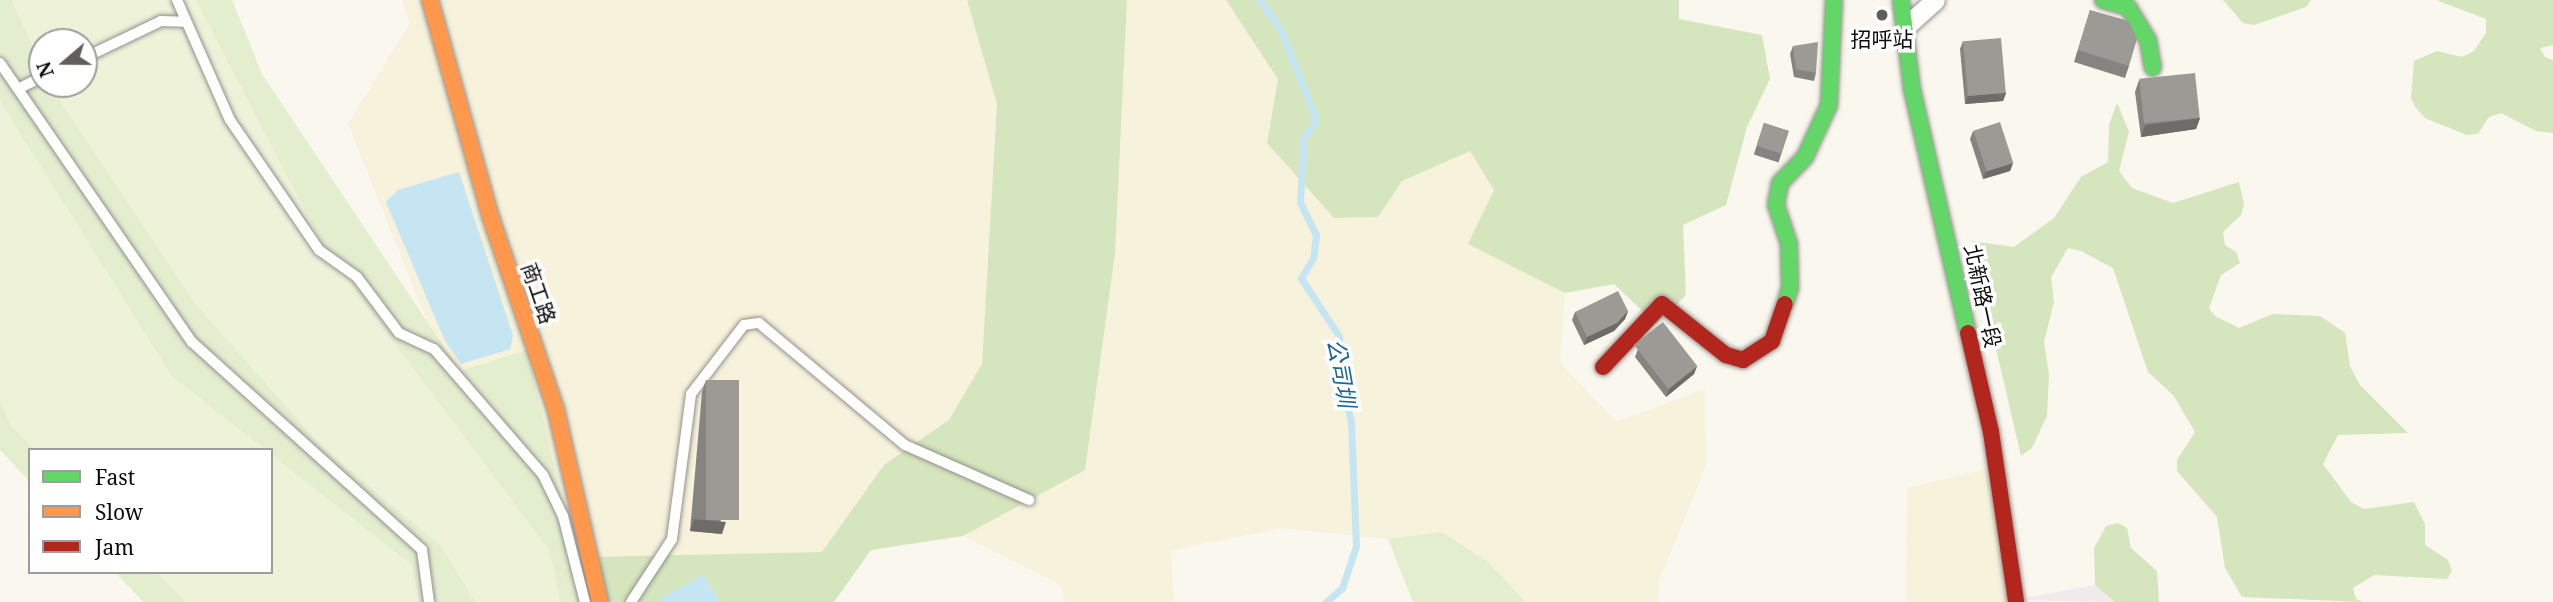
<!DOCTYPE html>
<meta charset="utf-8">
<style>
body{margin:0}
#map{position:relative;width:2553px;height:602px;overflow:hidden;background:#faf7ee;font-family:"Noto Serif","Noto Sans TC",serif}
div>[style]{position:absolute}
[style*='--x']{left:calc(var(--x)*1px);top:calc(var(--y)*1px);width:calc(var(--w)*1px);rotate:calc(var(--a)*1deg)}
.industrial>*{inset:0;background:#f0eaec}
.farmland>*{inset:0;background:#f6f2db}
.green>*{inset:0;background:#e3eecf}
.forest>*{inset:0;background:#d5e5bd}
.pitch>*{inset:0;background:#edf2d9}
.water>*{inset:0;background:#c6e5f2}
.stream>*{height:7px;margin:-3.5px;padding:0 3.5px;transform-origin:3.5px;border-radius:3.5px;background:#c6e5f2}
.roads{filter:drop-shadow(0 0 2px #93918d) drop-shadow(0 0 2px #93918d)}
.lane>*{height:10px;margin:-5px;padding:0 5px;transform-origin:5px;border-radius:5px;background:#fefefc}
.street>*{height:19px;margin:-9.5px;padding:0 9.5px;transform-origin:9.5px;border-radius:9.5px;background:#fefefc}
.fast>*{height:16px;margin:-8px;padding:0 8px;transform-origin:8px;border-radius:8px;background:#63d668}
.slow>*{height:16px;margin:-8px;padding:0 8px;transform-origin:8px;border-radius:8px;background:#ff974d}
.jam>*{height:16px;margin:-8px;padding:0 8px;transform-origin:8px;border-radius:8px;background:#b3261e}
.wall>*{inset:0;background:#868480;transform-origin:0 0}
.shaded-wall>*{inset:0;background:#6d6c68}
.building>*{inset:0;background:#9c9a95;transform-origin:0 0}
.dots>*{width:19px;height:19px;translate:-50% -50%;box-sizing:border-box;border:4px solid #fff;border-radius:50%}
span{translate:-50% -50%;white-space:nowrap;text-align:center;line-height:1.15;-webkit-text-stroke:7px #fff;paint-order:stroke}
.poi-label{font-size:21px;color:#0b0b0b}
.street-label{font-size:21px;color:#0b0b0b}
.water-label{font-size:23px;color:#1a6698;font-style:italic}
.legend{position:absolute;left:28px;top:448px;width:245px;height:126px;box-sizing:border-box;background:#fff;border:2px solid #9d9d9d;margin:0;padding:9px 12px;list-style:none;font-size:21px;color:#0b0b0b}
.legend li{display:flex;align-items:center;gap:14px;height:35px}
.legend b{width:35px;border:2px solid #9d9d9d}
.north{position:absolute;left:28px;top:28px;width:70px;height:70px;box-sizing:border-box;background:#fff;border:2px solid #9d9d9d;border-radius:50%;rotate:250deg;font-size:19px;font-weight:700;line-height:28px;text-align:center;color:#0b0b0b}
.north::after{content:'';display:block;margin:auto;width:24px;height:32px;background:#5f5e5a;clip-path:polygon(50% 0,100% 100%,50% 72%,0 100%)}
</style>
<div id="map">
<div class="industrial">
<i style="clip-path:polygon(2095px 585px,2115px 602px,2014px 600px)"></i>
</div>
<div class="farmland">
<i style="clip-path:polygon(402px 0,967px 0,997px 104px,982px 364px,949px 420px,884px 465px,822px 552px,583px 557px,449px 376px,348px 124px,410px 23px)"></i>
<i style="clip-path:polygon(1127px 0,1226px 0,1278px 79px,1267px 143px,1378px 217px,1402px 181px,1470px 150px,1494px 190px,1469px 244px,1565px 293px,1560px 362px,1616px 422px,1705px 389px,1706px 466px,1659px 581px,1658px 602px,1526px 602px,1487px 561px,1442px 532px,1388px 539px,1282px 528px,1171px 550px,1174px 602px,1065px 602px,1061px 585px,963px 536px,1085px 469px,1115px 254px)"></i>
<i style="clip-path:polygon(1986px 469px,2015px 602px,1906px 602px,1907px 488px)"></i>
</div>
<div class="green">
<i style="clip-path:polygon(evenodd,0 0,232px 0,262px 74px,460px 371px,527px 350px,586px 602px,143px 602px,115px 572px,271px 572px,271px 450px,30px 450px,30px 482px,0 450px,0 0,42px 42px,84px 42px,84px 84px,42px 84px,42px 42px)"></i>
<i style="clip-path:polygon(1442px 532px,1487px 561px,1526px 602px,1413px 602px,1388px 539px)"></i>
</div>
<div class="forest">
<i style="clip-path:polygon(967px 0,1127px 0,1115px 254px,1085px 470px,963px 536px,871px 550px,834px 602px,721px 602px,703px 575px,661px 602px,593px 602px,583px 557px,822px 552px,884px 465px,949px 420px,982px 364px,997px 104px)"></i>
<i style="clip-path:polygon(1226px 0,1679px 0,1679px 19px,1762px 35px,1770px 79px,1747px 127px,1726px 205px,1683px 225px,1686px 295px,1656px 324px,1614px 284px,1565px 293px,1468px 244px,1494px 190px,1470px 151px,1402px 181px,1378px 217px,1334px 218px,1267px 143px,1278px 79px)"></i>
<i style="clip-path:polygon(2223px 0,2311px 0,2306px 7px,2254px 25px,2243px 23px)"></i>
<i style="clip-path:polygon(2436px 0,2553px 0,2553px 45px,2540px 48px,2545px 57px,2553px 60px,2553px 133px,2536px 131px,2501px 113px,2489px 117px,2478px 134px,2467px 135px,2425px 118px,2416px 108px,2411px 98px,2414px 61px,2437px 51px,2462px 57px,2474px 51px,2486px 33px,2486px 19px)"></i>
<i style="clip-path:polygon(2117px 103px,2129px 132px,2119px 171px,2132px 188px,2173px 203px,2239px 182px,2244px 204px,2241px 215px,2223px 232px,2225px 245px,2236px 252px,2240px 263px,2221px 275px,2209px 308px,2215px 316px,2239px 328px,2273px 314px,2320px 316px,2345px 333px,2350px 366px,2360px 385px,2408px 433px,2338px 435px,2323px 464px,2351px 502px,2364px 509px,2414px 502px,2425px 524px,2425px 545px,2448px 560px,2452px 571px,2447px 579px,2374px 575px,2353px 588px,2356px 599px,2363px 602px,2242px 597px,2225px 568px,2217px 517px,2177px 471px,2177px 460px,2195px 432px,2174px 396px,2148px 372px,2113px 268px,2081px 251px,2068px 248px,2051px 277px,2054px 302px,2044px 342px,2049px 375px,2047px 416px,2032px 448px,2021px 456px,1971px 241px,2014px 247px,2054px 218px,2081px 177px,2108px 162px,2109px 125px)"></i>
<i style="clip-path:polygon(2118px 523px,2127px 528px,2131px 548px,2157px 571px,2159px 602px,2115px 602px,2095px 585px,2094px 548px,2106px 526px)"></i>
</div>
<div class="pitch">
<i style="clip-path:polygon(11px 0,196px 0,326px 251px,549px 550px,561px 602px,475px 602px,441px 546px,322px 447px,196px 305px,62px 104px,52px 84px,84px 84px,84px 42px,42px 42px,42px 66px)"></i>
<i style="clip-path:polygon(0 101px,172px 376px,266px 450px,35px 450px,10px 425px,0 401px)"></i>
<i style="clip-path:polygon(271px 454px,412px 565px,419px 602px,186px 602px,156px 572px,271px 572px)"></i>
</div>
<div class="water">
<i style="clip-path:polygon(459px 172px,513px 335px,510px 349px,461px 364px,445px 341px,386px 202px,398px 190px)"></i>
<i style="clip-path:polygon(703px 575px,721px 602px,661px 602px,663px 597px)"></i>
</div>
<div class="stream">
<i style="--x:1260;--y:0;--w:37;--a:55"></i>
<i style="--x:1281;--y:30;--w:97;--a:68.7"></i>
<i style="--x:1316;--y:120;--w:22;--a:124"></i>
<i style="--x:1304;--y:138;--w:64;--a:93.6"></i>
<i style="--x:1300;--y:202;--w:37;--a:64"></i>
<i style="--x:1316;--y:235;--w:23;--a:97"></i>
<i style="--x:1313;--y:258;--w:23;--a:121"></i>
<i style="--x:1301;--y:278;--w:69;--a:56.8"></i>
<i style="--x:1339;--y:336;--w:57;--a:86"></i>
<i style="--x:1343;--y:393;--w:29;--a:74"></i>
<i style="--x:1351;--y:421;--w:125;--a:87.7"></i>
<i style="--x:1356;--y:546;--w:44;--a:108.4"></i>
<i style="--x:1342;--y:588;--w:21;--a:139"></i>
</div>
<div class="roads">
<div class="lane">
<i style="--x:177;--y:0;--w:131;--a:66.2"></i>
<i style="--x:230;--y:120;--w:158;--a:55.6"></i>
<i style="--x:319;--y:250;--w:47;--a:35.4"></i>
<i style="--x:357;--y:277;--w:70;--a:53.1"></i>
<i style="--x:399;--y:333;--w:38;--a:25"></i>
<i style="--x:434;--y:349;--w:167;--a:49.1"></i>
<i style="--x:543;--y:475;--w:46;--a:64"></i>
<i style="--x:563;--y:516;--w:89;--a:75.7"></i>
<i style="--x:84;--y:58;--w:85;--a:-25.7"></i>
<i style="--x:161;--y:21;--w:23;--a:2"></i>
<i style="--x:0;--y:63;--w:339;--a:55.5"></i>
<i style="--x:192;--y:342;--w:310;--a:42.1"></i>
<i style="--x:422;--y:550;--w:52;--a:82.3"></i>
<i style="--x:18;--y:89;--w:27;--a:-27"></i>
<i style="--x:631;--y:602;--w:75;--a:-56.9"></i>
<i style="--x:672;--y:539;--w:146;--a:-82.5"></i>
<i style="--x:691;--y:394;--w:87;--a:-52.5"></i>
<i style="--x:744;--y:325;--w:15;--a:-8"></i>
<i style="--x:759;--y:323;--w:190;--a:39.9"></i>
<i style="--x:905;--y:445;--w:136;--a:23.9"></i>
</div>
<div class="street">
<i style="--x:1905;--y:27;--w:40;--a:-42"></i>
</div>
<div class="fast">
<i style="--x:1901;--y:0;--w:90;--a:83"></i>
<i style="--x:1912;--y:89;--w:250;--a:77.1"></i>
<i style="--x:2103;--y:0;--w:26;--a:16"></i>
<i style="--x:2128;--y:7;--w:39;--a:59"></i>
<i style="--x:2148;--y:40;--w:28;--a:80"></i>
<i style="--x:1785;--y:304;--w:17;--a:-73"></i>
<i style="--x:1790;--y:288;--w:44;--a:-91.3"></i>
<i style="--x:1789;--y:244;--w:41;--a:-108.4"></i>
<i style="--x:1776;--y:205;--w:22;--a:-80"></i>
<i style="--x:1780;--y:183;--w:36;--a:-46"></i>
<i style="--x:1805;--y:157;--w:57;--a:-65.2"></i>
<i style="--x:1829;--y:105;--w:105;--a:-87.3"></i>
</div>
<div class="slow">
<i style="--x:430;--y:0;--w:226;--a:74.4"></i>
<i style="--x:491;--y:218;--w:203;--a:71.3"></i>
<i style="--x:556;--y:410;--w:197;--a:77.1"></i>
</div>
<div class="jam">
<i style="--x:1968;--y:333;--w:102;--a:76.9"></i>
<i style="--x:1991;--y:432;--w:172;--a:81.6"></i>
<i style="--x:1603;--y:367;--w:86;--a:-46.9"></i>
<i style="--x:1662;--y:304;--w:82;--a:38.6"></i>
<i style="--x:1726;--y:355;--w:18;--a:16"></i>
<i style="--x:1743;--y:360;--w:35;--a:-33"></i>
<i style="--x:1772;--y:341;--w:39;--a:-71"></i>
</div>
</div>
<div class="wall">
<i style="clip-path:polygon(2090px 10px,2129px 66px,2125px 78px,2074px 62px)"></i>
<i style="clip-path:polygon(1963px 41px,2006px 93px,2003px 101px,1965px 104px,1960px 49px)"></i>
<i style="clip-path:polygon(1793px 46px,1816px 73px,1814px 81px,1794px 77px,1790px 54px)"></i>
<i style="clip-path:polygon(2139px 80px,2200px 118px,2196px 129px,2141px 137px,2135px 92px)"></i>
<i style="left:1764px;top:123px;width:26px;height:33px;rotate:18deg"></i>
<i style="clip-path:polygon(1973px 131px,2013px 163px,2010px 171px,1983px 179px,1970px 139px)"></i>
<i style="clip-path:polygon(1628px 311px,1625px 319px,1614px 331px,1584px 345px,1572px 320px,1575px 312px)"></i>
<i style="clip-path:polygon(1638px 349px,1697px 366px,1694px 374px,1666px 397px,1635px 357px)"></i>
<i style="clip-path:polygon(706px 380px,722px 534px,690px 531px,702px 392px)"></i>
</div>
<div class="shaded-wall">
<i style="clip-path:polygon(2006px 93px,2003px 101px,1965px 104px,1968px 96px)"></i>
<i style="clip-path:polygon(2200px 118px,2196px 129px,2141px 137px,2145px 125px)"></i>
<i style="clip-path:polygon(2013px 163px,2010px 171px,1983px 179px,1986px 171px)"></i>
<i style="clip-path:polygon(1628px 311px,1625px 319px,1614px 331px,1584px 345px,1587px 337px)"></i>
<i style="clip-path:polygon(1697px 366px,1694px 374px,1666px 397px,1669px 389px)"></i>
<i style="clip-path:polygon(694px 519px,726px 522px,722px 534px,690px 531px)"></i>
</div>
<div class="building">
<i style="clip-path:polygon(2090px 10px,2129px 21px,2137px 39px,2129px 66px,2078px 50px)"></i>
<i style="left:2001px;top:38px;width:55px;height:38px;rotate:85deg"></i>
<i style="clip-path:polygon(1818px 42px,1816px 73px,1796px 69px,1793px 46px)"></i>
<i style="left:2195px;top:73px;width:45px;height:56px;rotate:84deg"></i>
<i style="left:2000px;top:122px;width:43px;height:28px;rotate:72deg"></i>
<i style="left:1764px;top:123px;width:26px;height:24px;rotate:18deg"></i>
<i style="clip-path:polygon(1618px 291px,1628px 311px,1617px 323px,1587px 337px,1575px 312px)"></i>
<i style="left:1663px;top:322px;width:56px;height:37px;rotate:52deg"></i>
<i style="left:706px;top:380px;width:33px;height:140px"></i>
</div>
<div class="dots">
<i style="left:1882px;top:15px;background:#5f5e5a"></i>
</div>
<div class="poi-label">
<span style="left:1882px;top:39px">招呼站</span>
</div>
<div class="street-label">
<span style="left:539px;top:293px;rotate:71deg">商工路</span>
<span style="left:1983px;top:296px;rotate:78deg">北新路一段</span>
</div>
<div class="water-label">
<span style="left:1342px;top:373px;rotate:80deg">公司圳</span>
</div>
<ul class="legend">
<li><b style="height:9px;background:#63d668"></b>Fast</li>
<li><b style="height:9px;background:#ff974d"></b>Slow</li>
<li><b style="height:9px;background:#b3261e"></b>Jam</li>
</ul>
<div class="north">N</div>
</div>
